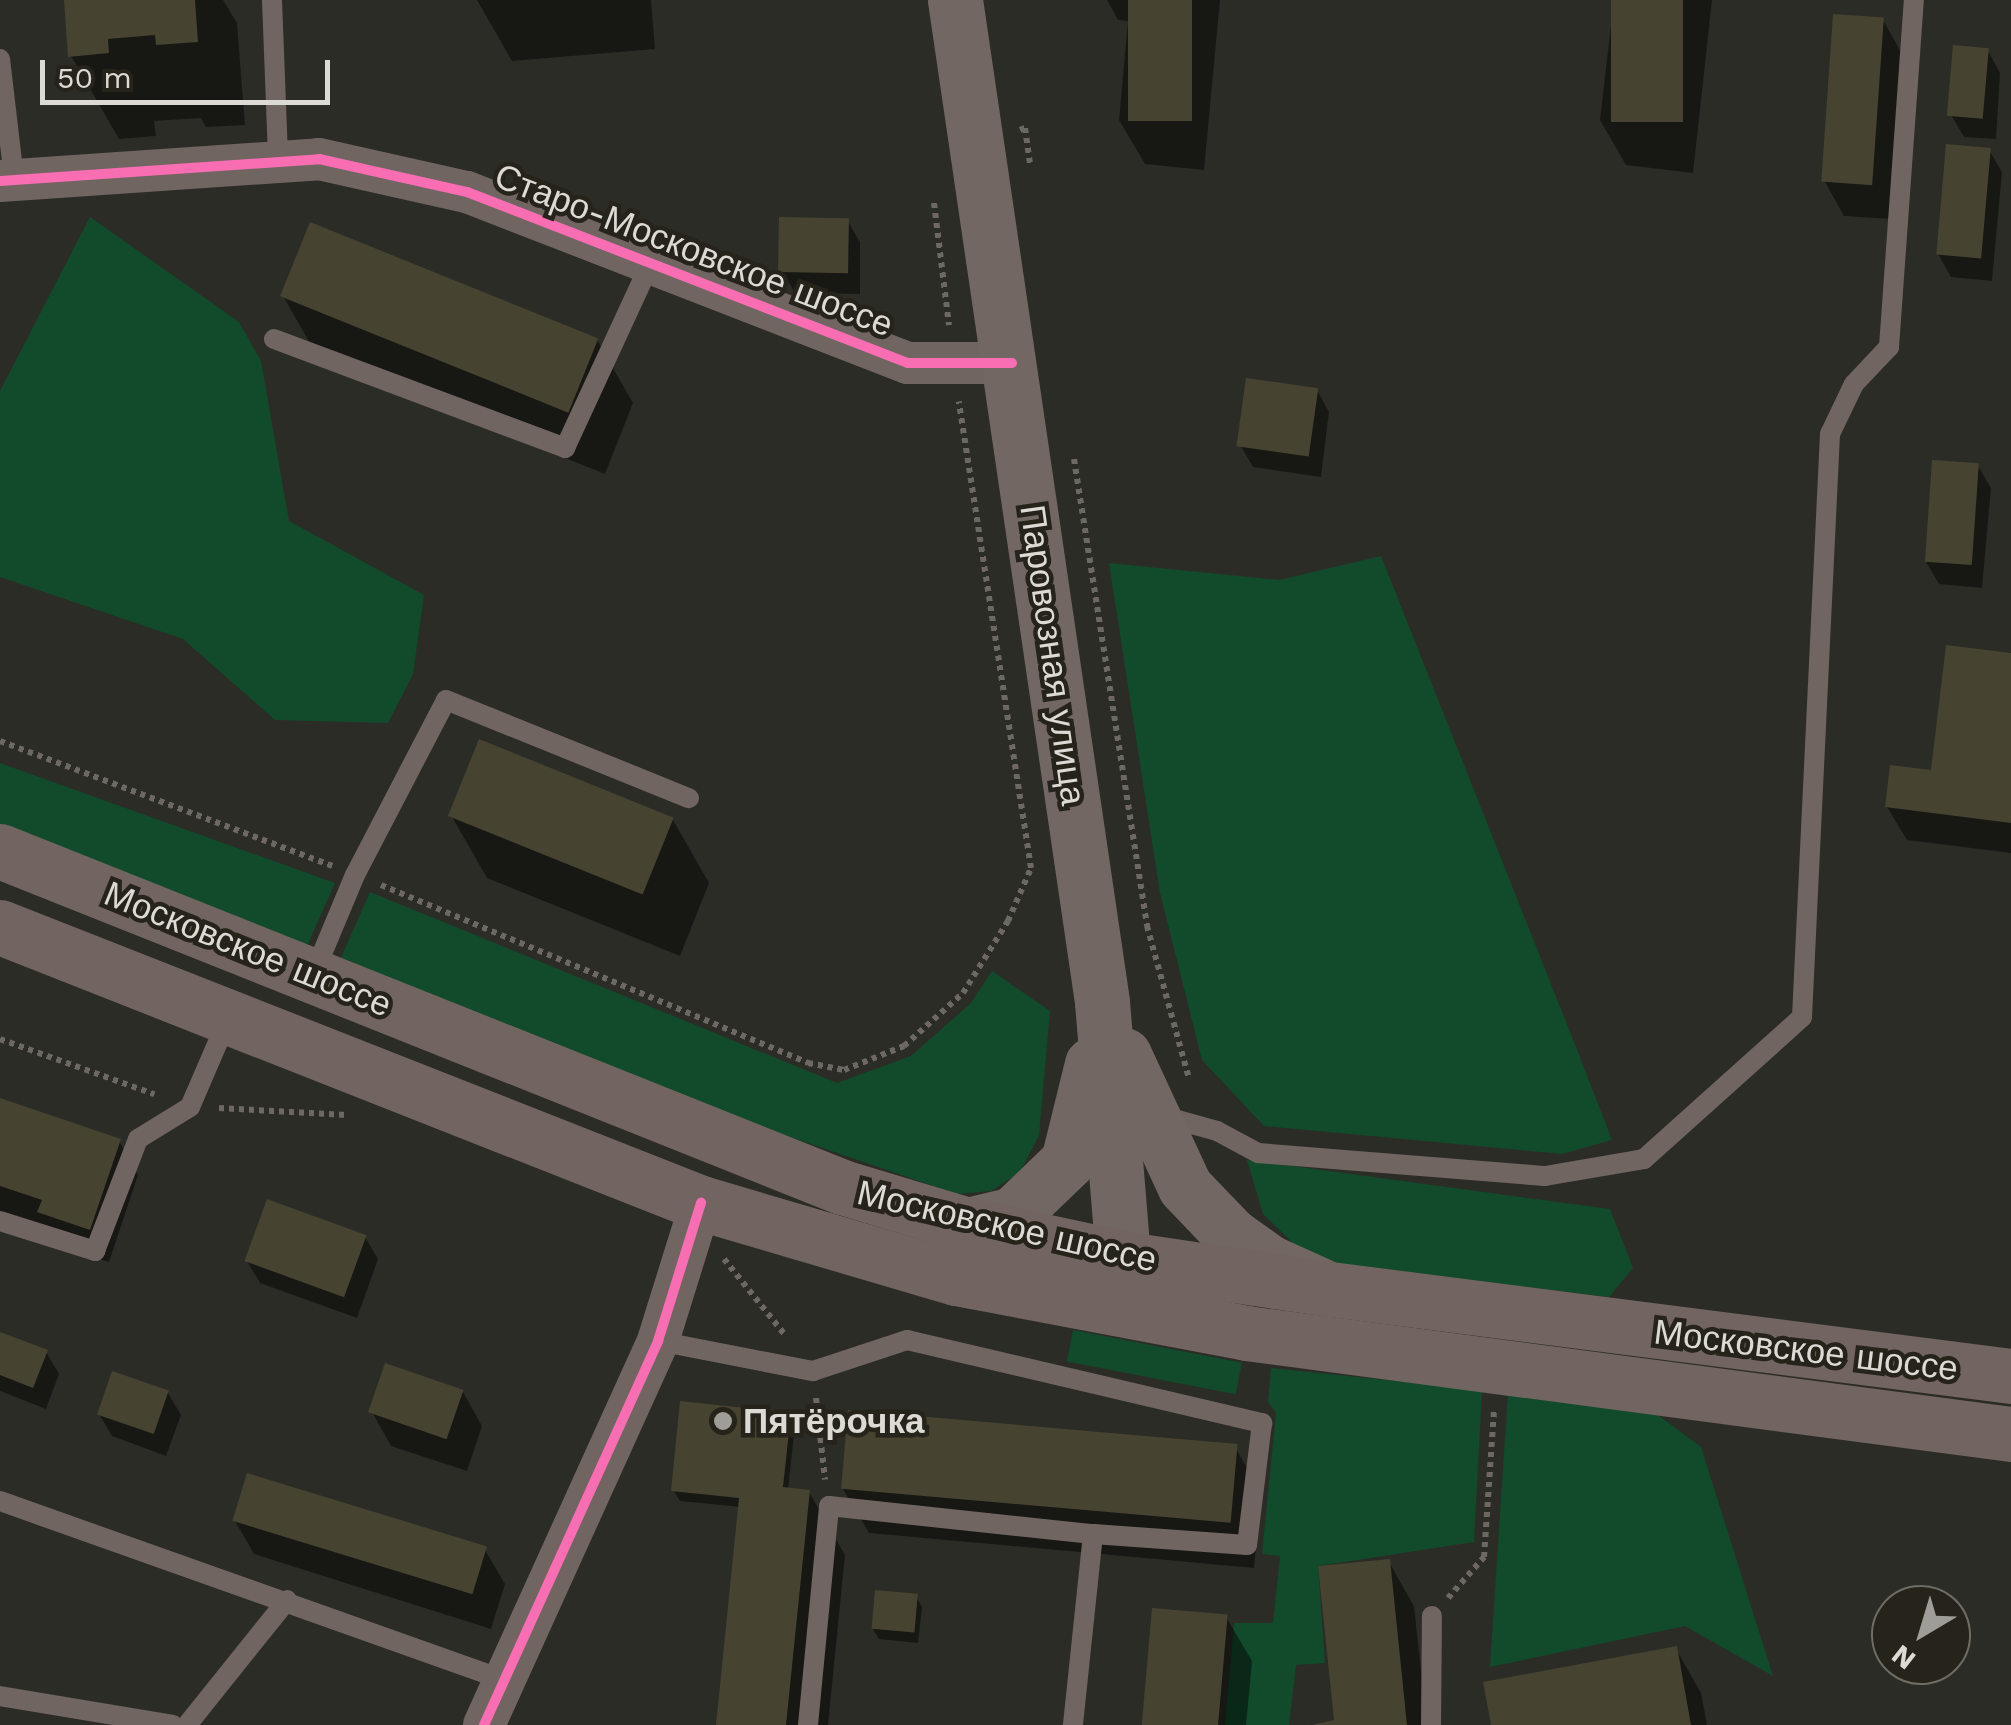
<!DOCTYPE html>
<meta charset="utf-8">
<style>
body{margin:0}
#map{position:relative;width:2011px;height:1725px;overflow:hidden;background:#2c2c27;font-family:"Work Sans",sans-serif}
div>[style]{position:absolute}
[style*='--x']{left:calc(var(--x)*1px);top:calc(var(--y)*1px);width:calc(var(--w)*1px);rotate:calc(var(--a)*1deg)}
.green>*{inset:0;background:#114b2b;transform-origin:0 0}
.shadow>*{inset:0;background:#0007}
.building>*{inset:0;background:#474331;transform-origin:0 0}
.path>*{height:6px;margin-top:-3px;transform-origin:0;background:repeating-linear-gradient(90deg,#6e6864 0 5px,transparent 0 10px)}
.service>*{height:20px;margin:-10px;padding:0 10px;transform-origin:10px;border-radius:10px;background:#716562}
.minor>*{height:42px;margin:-21px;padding:0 21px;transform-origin:21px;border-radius:21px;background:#716562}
.secondary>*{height:55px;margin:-27.5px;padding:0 27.5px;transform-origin:27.5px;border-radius:27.5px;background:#736763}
.primary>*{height:55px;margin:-27.5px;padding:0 27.5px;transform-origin:27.5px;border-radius:27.5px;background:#726460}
.cycleway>*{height:10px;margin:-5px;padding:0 5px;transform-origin:5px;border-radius:5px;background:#f96db3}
.dots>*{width:28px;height:28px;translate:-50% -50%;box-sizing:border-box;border:5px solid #26231a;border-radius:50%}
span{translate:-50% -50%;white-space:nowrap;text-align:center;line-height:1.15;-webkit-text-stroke:9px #26231a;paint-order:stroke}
.street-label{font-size:35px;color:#dcdad4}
.poi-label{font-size:35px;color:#dcdad4;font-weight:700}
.left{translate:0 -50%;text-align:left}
.north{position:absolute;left:1871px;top:1585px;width:100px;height:100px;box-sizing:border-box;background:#26231a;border:2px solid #6f6c64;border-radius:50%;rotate:218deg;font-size:28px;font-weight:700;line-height:40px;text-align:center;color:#dcdad4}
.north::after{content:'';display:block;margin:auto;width:35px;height:45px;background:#9e9d97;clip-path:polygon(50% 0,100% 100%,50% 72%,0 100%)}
.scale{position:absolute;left:40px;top:60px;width:290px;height:45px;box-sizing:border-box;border:5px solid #dcdad4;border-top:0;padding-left:12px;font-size:30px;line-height:35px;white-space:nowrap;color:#dcdad4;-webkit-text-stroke:8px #26231a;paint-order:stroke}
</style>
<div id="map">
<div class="green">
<i style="clip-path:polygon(90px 217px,239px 322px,261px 361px,289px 521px,424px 595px,413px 674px,388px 723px,275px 720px,183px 639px,0 577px,0 391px)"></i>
<i style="clip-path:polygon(1381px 556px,1572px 1037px,1612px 1140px,1562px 1154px,1264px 1126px,1202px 1060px,1160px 893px,1109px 563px,1279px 580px)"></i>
<i style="clip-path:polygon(0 763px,335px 883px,307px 946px,0 828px)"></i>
<i style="clip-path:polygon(370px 892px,837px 1083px,911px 1056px,971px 1003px,992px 971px,1050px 1011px,1039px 1135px,1020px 1172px,991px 1191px,957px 1194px,735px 1118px,340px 960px)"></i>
<i style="clip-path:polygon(1247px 1160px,1610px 1209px,1633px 1268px,1609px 1297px,1332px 1264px,1298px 1248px,1263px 1214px)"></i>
<i style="left:1073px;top:1330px;width:172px;height:32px;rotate:11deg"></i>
<i style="clip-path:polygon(1271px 1368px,1482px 1390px,1474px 1542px,1318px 1566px,1325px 1663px,1296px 1665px,1289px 1725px,1225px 1725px,1234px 1623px,1273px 1623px,1280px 1556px,1262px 1554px,1276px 1413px,1268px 1402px)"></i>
<i style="clip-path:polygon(1508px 1392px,1654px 1412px,1701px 1447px,1773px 1676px,1685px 1626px,1490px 1667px)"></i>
</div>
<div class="shadow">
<i style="clip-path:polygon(66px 0,223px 0,237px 23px,245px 125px,206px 127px,201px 118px,154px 121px,156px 136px,119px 139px,71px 56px)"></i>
<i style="clip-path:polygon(477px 0,651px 0,655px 49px,512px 61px)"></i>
<i style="clip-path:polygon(1107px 0,1220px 0,1204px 170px,1145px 164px,1119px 120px,1128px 21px,1118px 20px)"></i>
<i style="clip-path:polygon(1614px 0,1712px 0,1693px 173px,1626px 165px,1600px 120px)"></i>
<i style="clip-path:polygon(1883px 20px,1902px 54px,1892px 219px,1844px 216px,1825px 182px)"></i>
<i style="clip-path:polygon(1988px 51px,2000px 73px,1996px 139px,1964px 137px,1951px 115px)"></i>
<i style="clip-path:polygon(1989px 150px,2002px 172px,1992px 281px,1951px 277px,1938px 254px)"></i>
<i style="clip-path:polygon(847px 220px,860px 242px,860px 294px,795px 293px,782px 271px)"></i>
<i style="clip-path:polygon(283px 296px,597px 340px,633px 403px,605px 474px,319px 359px)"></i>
<i style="clip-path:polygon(1317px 390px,1329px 412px,1321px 477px,1253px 467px,1240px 445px)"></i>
<i style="clip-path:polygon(1978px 466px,1991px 488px,1982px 588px,1939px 584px,1926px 562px)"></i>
<i style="clip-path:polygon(2011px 655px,2011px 853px,1907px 840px,1887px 807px,1933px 773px)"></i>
<i style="clip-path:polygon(451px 815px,673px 820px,709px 883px,680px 956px,487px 878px)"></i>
<i style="clip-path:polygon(0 1101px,119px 1141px,138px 1175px,109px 1262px,60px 1246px,0 1212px)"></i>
<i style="clip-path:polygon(365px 1237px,378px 1259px,357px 1318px,260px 1283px,247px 1261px)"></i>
<i style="clip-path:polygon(0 1335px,46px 1352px,59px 1374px,46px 1409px,0 1391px)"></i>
<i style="clip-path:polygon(463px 1392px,482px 1426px,467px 1471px,391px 1446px,372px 1412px)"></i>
<i style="clip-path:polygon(168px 1393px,181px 1415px,166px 1456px,112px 1436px,99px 1414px)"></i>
<i style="clip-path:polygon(789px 1415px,795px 1425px,788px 1490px,809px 1492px,845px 1555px,828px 1725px,718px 1725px,741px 1507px,680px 1501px,674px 1491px)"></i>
<i style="clip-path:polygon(1235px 1447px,1261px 1492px,1254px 1568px,869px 1533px,843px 1489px)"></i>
<i style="clip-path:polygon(235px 1521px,485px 1550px,505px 1584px,491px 1629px,254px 1554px)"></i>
<i style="clip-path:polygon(1389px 1562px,1414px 1606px,1427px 1725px,1309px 1725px,1336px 1723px)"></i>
<i style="clip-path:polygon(916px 1597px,922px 1607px,918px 1643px,879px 1639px,873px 1629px)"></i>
<i style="clip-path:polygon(1226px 1617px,1252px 1661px,1246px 1725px,1143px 1725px)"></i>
<i style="clip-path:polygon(1676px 1649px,1701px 1693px,1707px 1725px,1494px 1725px)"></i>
</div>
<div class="building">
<i style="clip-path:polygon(64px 0,195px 0,198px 42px,156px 45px,155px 35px,108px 39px,109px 53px,68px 57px)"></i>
<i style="left:1128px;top:0;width:64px;height:121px"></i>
<i style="left:1611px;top:0;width:72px;height:122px"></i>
<i style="left:1833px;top:14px;width:51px;height:168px;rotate:4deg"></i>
<i style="left:1953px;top:45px;width:36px;height:71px;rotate:5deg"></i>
<i style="left:1946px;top:144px;width:45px;height:111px;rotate:5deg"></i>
<i style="left:779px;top:217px;width:70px;height:55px;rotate:1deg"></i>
<i style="left:310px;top:222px;width:311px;height:80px;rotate:22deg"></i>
<i style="left:1246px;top:378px;width:73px;height:69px;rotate:8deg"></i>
<i style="left:1932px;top:460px;width:47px;height:102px;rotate:4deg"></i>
<i style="clip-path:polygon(1946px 645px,2011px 653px,2011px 823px,1885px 807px,1890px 765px,1931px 770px)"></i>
<i style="left:479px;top:739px;width:210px;height:83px;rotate:22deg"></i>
<i style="clip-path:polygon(0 1098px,121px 1139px,90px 1230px,37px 1212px,42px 1200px,0 1186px)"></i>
<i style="left:267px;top:1199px;width:106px;height:66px;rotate:20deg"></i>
<i style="clip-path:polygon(0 1332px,48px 1350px,33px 1388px,0 1375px)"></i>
<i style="left:385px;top:1363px;width:83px;height:52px;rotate:19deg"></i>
<i style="left:112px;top:1371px;width:60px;height:46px;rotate:19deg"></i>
<i style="clip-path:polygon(680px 1401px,791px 1413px,783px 1487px,810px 1490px,786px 1725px,716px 1725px,739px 1498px,671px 1491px)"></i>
<i style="left:848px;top:1410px;width:391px;height:79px;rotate:5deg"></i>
<i style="left:247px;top:1473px;width:251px;height:50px;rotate:17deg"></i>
<i style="clip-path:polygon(1390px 1559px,1407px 1725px,1311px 1725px,1334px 1720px,1318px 1566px)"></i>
<i style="left:875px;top:1590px;width:43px;height:39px;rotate:5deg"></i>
<i style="left:1152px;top:1608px;width:76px;height:118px;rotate:5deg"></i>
<i style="clip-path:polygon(1677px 1646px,1691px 1725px,1491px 1725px,1483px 1682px)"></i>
</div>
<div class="path">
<i style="--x:1020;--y:130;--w:5;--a:-22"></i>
<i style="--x:1025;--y:128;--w:37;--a:82"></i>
<i style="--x:934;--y:203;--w:123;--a:83"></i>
<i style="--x:1074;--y:459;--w:473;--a:81.1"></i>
<i style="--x:1147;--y:926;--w:155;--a:74.6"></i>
<i style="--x:0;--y:741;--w:355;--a:20.6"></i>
<i style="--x:381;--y:885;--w:463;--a:22.6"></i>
<i style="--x:808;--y:1063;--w:37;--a:11"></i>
<i style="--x:844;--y:1070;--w:65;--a:-21.8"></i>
<i style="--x:904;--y:1046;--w:79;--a:-41.9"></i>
<i style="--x:963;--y:993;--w:85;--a:-58"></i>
<i style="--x:1008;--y:921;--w:58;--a:-66.5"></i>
<i style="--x:1031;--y:868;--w:472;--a:-98.8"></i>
<i style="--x:0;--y:1039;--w:164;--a:19.7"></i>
<i style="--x:219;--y:1108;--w:128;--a:3.1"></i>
<i style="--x:724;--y:1259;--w:97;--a:51.2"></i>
<i style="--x:816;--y:1398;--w:82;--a:83.7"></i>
<i style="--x:1448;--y:1598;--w:55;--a:-48.7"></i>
<i style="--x:1484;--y:1557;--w:148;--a:-86.1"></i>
</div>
<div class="service">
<i style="--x:272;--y:0;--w:157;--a:87.8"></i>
<i style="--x:0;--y:59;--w:121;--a:83.3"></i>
<i style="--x:274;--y:339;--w:311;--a:20.5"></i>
<i style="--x:565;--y:448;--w:205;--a:-65.2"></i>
<i style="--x:314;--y:973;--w:106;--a:-67.3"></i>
<i style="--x:355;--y:875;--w:197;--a:-62.5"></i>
<i style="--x:446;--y:700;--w:262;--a:22"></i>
<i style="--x:1159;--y:1115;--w:60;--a:15.4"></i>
<i style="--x:1217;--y:1131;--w:47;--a:28.2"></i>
<i style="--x:1258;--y:1153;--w:288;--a:4.6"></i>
<i style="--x:1545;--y:1176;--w:100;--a:-9.7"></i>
<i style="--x:1644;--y:1159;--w:212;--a:-41.9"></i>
<i style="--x:1802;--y:1017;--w:584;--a:-87.25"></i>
<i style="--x:1830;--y:434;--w:55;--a:-64.4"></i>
<i style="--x:1854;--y:384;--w:51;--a:-46.6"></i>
<i style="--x:1889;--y:347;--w:348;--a:-85.9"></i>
<i style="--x:0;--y:1221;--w:100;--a:17.5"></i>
<i style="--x:95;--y:1251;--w:120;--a:-69"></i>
<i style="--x:138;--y:1139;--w:61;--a:-31.6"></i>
<i style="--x:190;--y:1107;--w:94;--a:-66.7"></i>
<i style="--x:658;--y:1341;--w:158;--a:11"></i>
<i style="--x:813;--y:1371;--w:99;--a:-18.3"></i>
<i style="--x:907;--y:1340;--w:365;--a:13.2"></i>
<i style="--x:1262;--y:1423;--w:123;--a:97"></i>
<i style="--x:1247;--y:1545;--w:154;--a:-175.9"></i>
<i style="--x:0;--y:1501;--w:535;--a:19.55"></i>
<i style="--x:0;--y:1696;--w:175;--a:9.5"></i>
<i style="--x:187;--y:1725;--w:160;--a:-51.3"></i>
<i style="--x:808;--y:1725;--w:220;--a:-84.5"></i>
<i style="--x:829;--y:1506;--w:265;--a:6.1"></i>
<i style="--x:1093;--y:1534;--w:192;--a:96"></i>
<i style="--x:1431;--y:1725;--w:109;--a:-89.5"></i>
</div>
<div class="minor">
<i style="--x:0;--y:181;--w:320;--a:-3.9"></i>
<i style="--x:319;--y:159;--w:152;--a:12.6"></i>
<i style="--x:467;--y:192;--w:473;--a:21.2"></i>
<i style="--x:908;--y:363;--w:104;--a:0"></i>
<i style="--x:484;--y:1725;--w:422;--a:-65.6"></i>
<i style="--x:658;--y:1341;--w:145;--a:-72.7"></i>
</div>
<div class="secondary">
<i style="--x:955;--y:0;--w:1013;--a:81.65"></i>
<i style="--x:1102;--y:1002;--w:304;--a:85.3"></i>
<i style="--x:1124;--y:1055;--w:145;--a:65.2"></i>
<i style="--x:1185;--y:1187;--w:66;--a:46.2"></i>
<i style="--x:1231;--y:1235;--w:47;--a:35.4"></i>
<i style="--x:1269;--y:1262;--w:56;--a:24.3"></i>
<i style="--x:968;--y:1225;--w:46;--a:-13.7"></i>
<i style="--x:1013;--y:1214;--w:76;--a:-43.9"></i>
<i style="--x:1068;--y:1161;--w:100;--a:-76.1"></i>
</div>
<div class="primary">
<i style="--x:0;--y:851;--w:907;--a:21.75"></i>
<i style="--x:842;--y:1187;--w:132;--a:16.8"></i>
<i style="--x:968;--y:1225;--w:162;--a:12.1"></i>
<i style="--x:1126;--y:1259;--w:206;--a:8.4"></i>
<i style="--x:1330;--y:1289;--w:687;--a:7.28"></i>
<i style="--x:0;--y:927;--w:753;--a:21.49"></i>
<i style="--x:701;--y:1203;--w:266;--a:16.4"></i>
<i style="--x:956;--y:1278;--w:295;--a:10.7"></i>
<i style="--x:1246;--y:1333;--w:772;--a:7.52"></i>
</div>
<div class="cycleway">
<i style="--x:0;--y:181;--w:320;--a:-3.9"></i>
<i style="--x:319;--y:159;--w:152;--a:12.6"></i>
<i style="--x:467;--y:192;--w:473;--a:21.2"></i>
<i style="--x:908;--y:363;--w:104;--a:0"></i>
<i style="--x:484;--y:1725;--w:422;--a:-65.6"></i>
<i style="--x:658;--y:1341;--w:145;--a:-72.7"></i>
</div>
<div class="dots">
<i style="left:723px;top:1421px;background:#9e9d97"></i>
</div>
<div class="street-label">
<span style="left:694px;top:250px;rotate:21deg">Старо-Московское шоссе</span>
<span style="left:1053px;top:655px;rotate:82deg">Паровозная улица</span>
<span style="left:248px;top:949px;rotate:22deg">Московское шоссе</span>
<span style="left:1007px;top:1226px;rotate:13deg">Московское шоссе</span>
<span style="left:1806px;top:1350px;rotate:7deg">Московское шоссе</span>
</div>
<div class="poi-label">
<span class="left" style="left:743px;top:1421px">Пятёрочка</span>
</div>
<div class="north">N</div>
<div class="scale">50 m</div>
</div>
